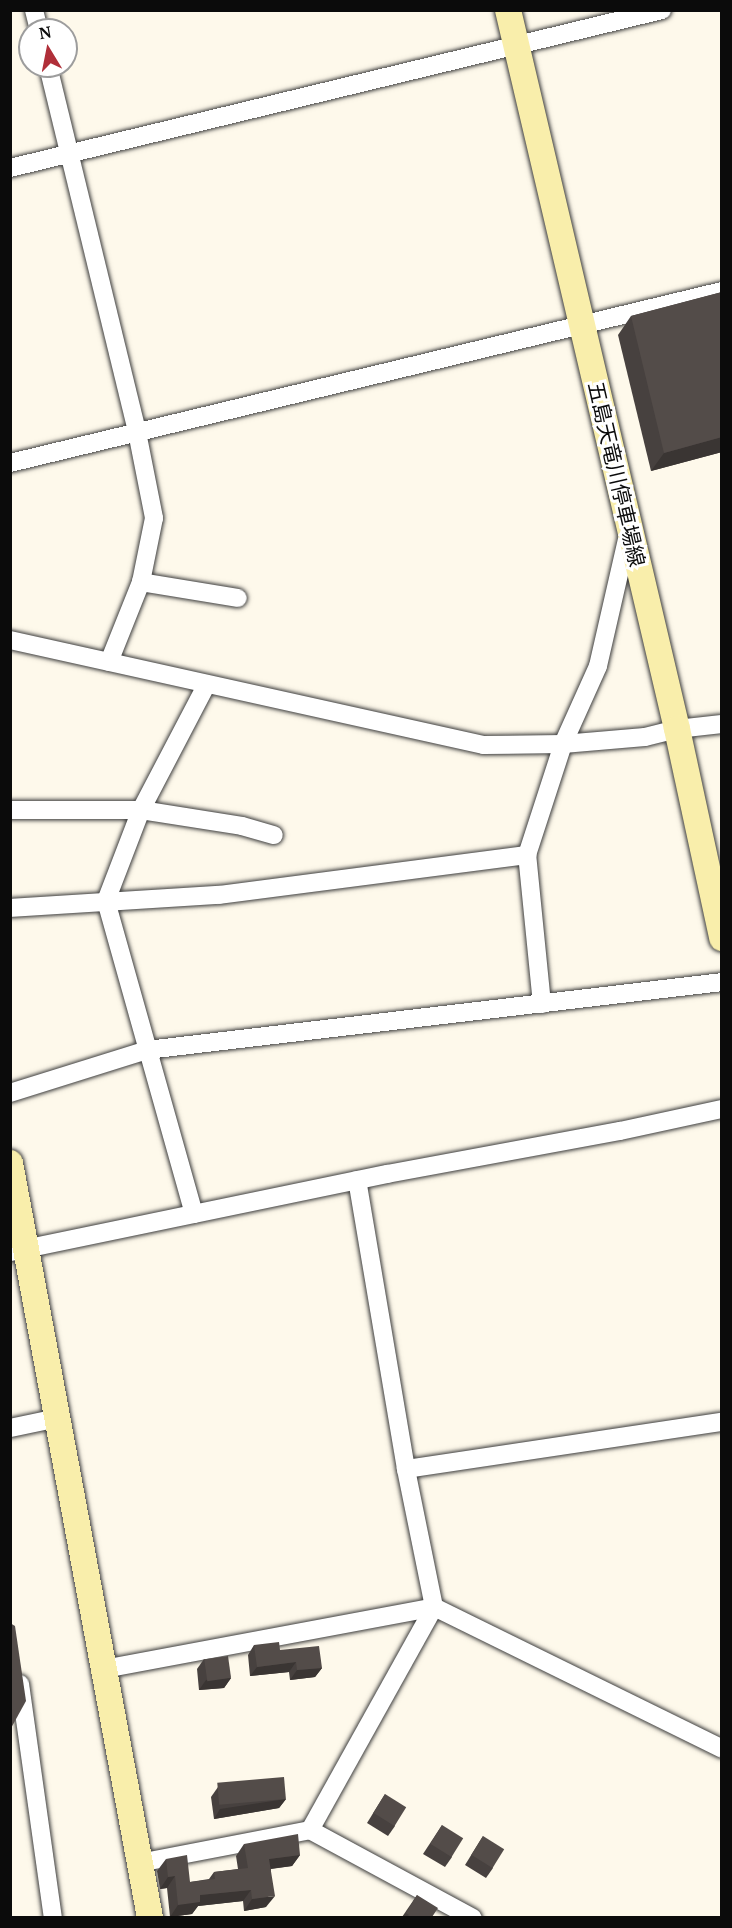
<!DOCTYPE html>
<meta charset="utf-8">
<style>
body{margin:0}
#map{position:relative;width:732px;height:1928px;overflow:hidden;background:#fef9eb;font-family:"PT Serif","Noto Sans JP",serif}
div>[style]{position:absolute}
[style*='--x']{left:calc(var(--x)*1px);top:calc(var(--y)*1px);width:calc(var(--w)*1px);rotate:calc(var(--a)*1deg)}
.roads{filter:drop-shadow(0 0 2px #3e3e3e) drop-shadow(0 0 2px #3e3e3e)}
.street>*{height:18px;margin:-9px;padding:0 9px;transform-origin:9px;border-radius:9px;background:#fff}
.secondary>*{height:26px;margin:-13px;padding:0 13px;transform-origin:13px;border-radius:13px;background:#f9eeab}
.wall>*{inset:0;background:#47413f}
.shaded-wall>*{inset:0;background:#3a3533}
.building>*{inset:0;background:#534c49;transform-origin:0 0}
span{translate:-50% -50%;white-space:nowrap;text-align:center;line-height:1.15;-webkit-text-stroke:6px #fff;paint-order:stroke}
.street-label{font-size:21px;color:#0b0b0b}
.frame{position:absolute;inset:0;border:12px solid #0b0b0b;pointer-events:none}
.north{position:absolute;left:18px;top:18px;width:60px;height:60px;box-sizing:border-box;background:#fff;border:2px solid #9d9d9d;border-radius:50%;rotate:350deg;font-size:16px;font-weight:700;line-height:24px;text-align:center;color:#0b0b0b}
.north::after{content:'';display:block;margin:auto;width:21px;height:27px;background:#b02f39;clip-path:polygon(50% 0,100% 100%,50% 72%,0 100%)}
</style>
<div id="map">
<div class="roads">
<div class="street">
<i style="--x:34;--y:10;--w:21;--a:76"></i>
<i style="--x:48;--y:66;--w:377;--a:76.3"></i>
<i style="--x:137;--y:432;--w:88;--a:78.8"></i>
<i style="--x:154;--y:518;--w:65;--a:101.5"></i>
<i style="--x:141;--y:582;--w:86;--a:111.8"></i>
<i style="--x:10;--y:168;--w:671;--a:-13.62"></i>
<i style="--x:10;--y:463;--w:732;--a:-13.58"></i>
<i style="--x:141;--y:582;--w:98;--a:9.4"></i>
<i style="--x:10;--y:640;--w:485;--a:12.5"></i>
<i style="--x:484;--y:745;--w:79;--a:-0.7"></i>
<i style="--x:563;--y:744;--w:82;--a:-4.9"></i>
<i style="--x:645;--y:737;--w:33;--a:-14"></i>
<i style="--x:677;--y:729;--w:45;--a:-6.3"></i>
<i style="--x:10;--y:810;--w:131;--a:0"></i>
<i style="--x:141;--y:810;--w:102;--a:9"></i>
<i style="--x:242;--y:826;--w:33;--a:16"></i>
<i style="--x:10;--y:908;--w:209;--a:-3.6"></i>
<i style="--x:219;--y:895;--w:311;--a:-7.4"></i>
<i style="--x:542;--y:1004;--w:150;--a:-95.7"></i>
<i style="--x:527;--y:855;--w:117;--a:-72"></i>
<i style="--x:563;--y:744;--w:85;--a:-65.8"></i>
<i style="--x:598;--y:666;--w:139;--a:-77.1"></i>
<i style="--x:10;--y:1093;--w:144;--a:-17.4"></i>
<i style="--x:147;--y:1050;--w:579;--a:-6.74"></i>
<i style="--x:194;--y:1214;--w:325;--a:-105.7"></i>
<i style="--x:106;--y:901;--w:97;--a:-69"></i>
<i style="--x:141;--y:810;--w:142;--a:-62.4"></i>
<i style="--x:10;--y:1252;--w:385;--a:-11.7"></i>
<i style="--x:387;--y:1174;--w:237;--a:-10.5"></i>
<i style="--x:620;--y:1131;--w:104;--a:-12.2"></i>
<i style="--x:10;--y:1428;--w:49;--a:-11.8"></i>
<i style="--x:406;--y:1469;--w:319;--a:-8.5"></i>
<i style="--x:104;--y:1669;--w:336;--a:-10.6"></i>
<i style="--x:434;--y:1607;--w:321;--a:26.2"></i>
<i style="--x:20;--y:1684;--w:236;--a:82"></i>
<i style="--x:310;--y:1830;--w:255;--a:-60.9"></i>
<i style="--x:434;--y:1607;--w:141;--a:-101.5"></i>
<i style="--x:406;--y:1469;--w:293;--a:-99.6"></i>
<i style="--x:139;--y:1863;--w:174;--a:-10.9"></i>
<i style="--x:310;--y:1830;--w:185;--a:28.4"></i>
</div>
<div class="secondary">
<i style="--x:508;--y:10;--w:739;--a:76.77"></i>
<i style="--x:677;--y:729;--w:214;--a:77.8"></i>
<i style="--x:10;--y:1163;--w:768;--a:79.49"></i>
</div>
</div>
<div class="wall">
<i style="clip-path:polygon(722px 292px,722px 452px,651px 471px,618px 335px,631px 316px)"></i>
<i style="clip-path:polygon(254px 1645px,280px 1650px,322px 1668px,315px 1677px,290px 1680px,289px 1672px,250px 1676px,248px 1655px)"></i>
<i style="clip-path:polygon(204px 1659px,231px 1678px,224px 1688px,199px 1690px,197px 1669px)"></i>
<i style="clip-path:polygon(218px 1787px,286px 1799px,279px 1808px,214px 1819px,211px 1797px)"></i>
<i style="clip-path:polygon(385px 1794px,395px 1826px,388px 1836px,367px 1823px)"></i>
<i style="clip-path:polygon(442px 1825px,452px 1857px,445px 1867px,423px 1854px)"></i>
<i style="clip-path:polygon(483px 1836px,493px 1868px,486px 1878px,465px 1865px)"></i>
<i style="clip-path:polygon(244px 1844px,300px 1855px,292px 1866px,271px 1869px,266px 1907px,244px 1911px,243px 1901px,198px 1906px,192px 1914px,170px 1917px,167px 1888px,160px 1889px,157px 1871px,166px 1859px,190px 1882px,209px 1879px,214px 1872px,238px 1869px,236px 1856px)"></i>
<i style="clip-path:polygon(417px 1895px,432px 1917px,402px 1917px)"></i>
</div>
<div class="shaded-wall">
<i style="clip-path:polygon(722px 437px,722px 452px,651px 471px,664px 453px)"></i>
<i style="clip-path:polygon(296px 1662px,289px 1672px,250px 1676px,257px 1667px)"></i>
<i style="clip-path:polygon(322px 1668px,315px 1677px,290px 1680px,297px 1670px)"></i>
<i style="clip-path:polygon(231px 1678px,224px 1688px,199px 1690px,206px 1680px)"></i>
<i style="clip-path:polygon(286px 1799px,279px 1808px,214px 1819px,220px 1809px)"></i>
<i style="clip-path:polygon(300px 1855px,292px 1866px,261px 1870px,269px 1859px)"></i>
<i style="clip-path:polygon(175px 1876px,167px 1888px,160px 1889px,168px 1877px)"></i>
<i style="clip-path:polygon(251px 1890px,243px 1901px,198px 1906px,192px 1914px,170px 1917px,178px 1905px,200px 1895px)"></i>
<i style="clip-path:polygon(275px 1896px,266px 1907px,244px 1911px,252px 1899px)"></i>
</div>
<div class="building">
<i style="clip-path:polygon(722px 292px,722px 437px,664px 453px,631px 316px)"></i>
<i style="clip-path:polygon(10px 1623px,15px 1626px,26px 1701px,10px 1730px)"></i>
<i style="clip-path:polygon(279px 1642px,280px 1650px,319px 1646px,322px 1668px,297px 1670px,296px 1662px,257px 1667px,254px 1645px)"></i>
<i style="left:228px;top:1656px;width:22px;height:24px;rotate:82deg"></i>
<i style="left:284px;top:1777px;width:22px;height:67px;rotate:85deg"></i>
<i style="left:385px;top:1794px;width:25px;height:22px;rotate:32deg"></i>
<i style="left:442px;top:1825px;width:25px;height:22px;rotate:32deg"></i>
<i style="clip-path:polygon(298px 1834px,300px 1855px,269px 1859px,275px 1896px,252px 1899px,251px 1890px,200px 1895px,200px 1902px,178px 1905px,175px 1876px,168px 1877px,166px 1859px,187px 1855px,190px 1882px,215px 1879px,214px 1872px,248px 1868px,244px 1844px)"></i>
<i style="left:483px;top:1836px;width:25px;height:22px;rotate:32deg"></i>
<i style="clip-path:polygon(417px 1895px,438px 1908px,432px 1917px,407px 1917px,409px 1915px,406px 1913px)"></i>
</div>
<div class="street-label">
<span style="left:617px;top:474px;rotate:77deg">五島天竜川停車場線</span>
</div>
<div class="frame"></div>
<div class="north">N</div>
</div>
